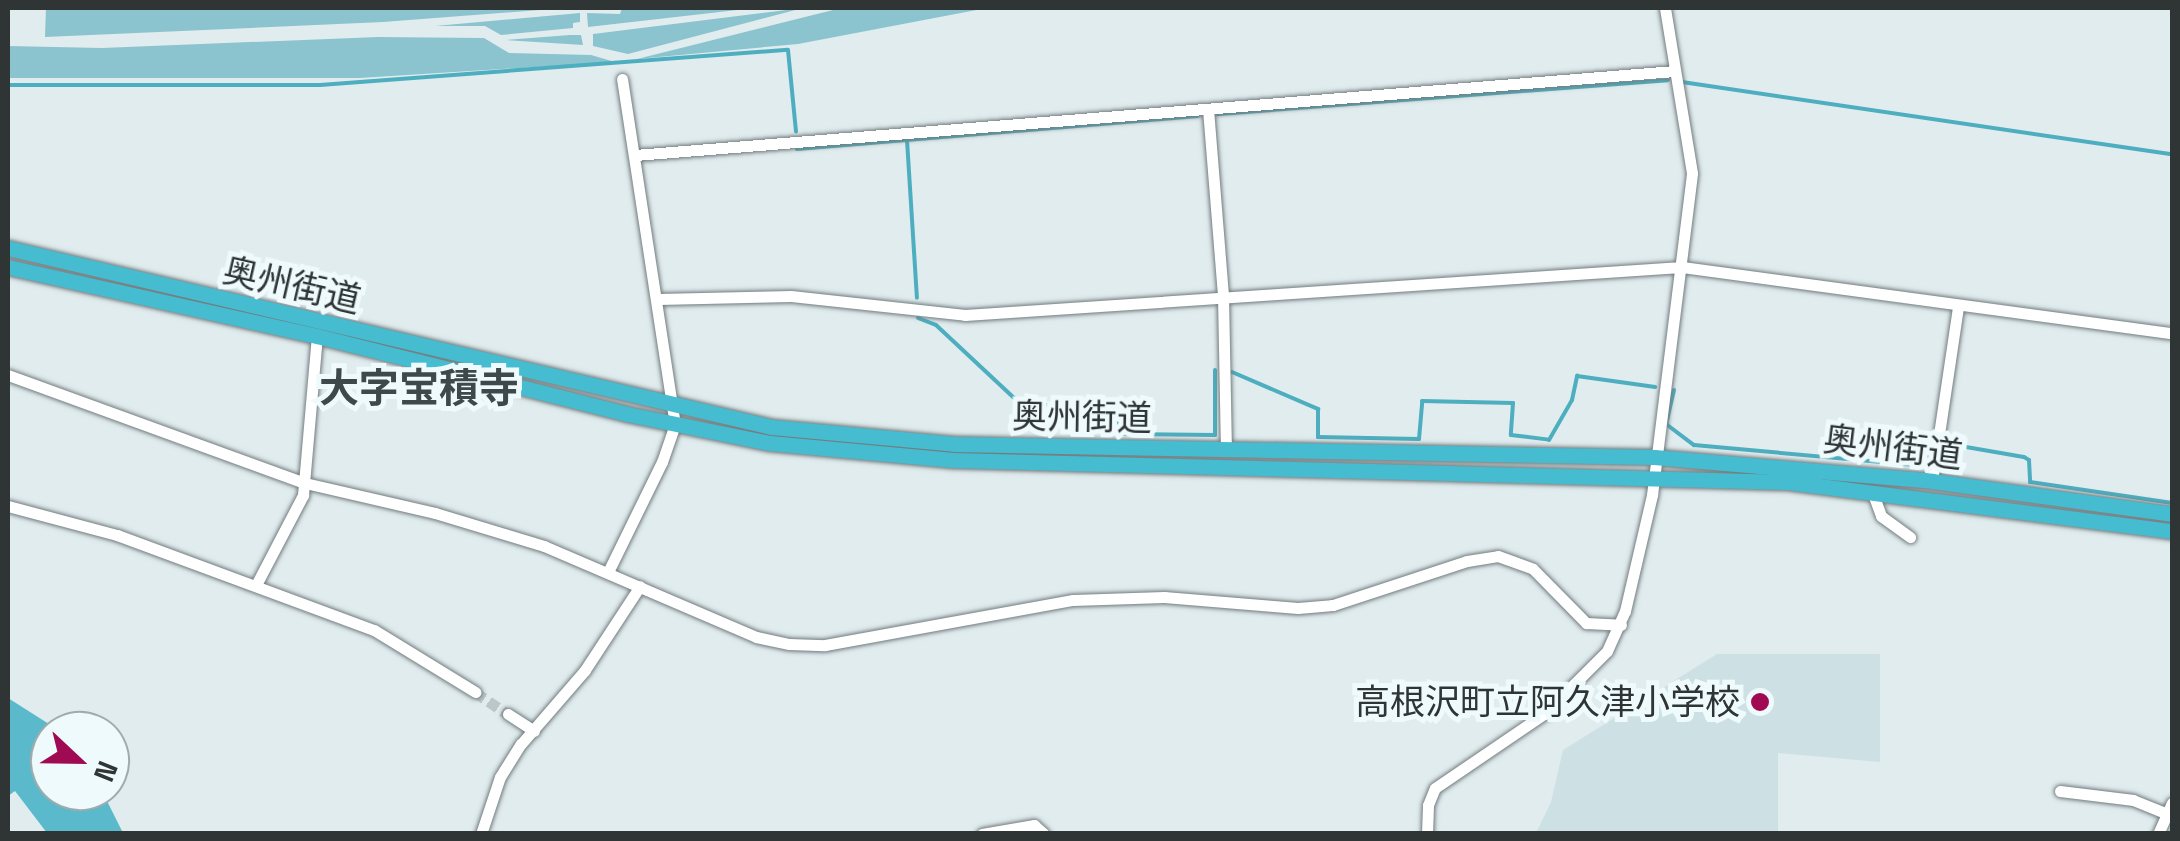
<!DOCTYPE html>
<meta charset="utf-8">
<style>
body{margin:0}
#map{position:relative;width:2180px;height:841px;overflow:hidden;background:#e1ecef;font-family:"Space Grotesk","Noto Sans JP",sans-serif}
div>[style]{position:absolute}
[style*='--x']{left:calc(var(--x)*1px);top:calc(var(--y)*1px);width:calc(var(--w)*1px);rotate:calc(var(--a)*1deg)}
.built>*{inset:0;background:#cde1e5}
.green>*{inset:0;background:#8bc4cf}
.forest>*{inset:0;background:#5abacb}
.stream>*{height:4px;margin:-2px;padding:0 2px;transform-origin:2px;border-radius:2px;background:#4daebf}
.minor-tunnel>*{height:11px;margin-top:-5.5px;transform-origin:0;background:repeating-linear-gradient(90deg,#bdc7ca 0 11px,transparent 0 16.5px)}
.roads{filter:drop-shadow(0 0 2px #727c7e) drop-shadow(0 0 2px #727c7e)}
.minor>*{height:11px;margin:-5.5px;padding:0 5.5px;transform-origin:5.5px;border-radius:5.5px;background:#fff}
.highway>*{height:15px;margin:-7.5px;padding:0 7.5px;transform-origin:7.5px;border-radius:7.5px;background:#46bcd0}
.dots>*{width:28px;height:28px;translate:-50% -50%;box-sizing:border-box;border:5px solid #eefafc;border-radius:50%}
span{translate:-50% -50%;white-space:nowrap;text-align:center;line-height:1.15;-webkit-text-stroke:10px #eefafc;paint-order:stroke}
.street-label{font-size:35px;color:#2f3435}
.poi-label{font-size:35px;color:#2f3435}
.right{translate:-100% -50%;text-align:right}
.quarter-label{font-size:40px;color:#3f494b;font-weight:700}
.frame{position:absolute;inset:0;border:10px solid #2f3435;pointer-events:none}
.north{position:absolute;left:30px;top:711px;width:100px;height:100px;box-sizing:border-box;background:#eefafc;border:2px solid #a2abac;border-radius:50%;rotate:112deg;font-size:28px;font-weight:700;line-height:40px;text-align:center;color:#2f3435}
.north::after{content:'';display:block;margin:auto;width:35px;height:45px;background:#9f0a52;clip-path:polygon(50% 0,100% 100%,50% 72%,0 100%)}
</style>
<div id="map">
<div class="built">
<i style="clip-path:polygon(1717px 654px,1880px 654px,1880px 762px,1778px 753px,1778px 833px,1536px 833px,1551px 802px,1563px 750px)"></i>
</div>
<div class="green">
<i style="clip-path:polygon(46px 8px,566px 8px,383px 22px,45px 37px)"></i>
<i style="clip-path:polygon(622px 8px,755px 8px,588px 27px,587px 13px,620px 14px)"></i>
<i style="clip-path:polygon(803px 8px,628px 54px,593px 46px,593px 34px)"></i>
<i style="clip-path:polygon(841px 8px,987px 8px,798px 44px,637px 59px)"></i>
<i style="clip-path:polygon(580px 13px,580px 22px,573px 23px,573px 28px,501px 35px,485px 26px,435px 26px)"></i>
<i style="clip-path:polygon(581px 35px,583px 45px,506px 40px,570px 35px)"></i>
<i style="clip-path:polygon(378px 37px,484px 38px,509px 53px,591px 55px,615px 62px,360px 78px,8px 78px,8px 46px,102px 48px)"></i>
</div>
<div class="forest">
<i style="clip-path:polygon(8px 698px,60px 731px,50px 731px,50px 791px,102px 791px,123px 833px,47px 833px,15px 791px,8px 796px)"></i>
</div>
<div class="stream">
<i style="--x:1682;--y:82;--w:495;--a:8.4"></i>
<i style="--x:8;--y:85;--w:312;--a:0"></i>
<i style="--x:320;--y:85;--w:469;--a:-4.3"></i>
<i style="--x:788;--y:50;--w:82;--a:84.4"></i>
<i style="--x:1218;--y:114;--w:451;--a:-4.3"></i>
<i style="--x:907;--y:140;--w:158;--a:86.4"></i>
<i style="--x:797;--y:149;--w:402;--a:-4.7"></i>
<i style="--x:918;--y:318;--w:19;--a:21"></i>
<i style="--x:936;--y:325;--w:108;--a:43.1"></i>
<i style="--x:1015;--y:399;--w:103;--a:10.7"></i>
<i style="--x:1116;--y:418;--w:17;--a:66"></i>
<i style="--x:1123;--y:434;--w:92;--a:0.6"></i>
<i style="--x:1215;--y:435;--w:65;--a:-90"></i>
<i style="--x:1232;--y:372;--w:94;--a:23.3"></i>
<i style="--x:1318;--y:409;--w:28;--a:90"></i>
<i style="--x:1318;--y:437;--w:101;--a:1.1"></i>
<i style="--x:1419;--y:439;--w:38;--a:-85"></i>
<i style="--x:1422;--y:401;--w:91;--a:1.3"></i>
<i style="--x:1513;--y:403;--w:32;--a:94"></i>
<i style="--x:1511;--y:435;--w:38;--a:7"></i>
<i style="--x:1549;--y:440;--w:46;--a:-60.1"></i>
<i style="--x:1572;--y:400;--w:25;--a:-78"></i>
<i style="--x:1577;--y:376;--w:79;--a:8"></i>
<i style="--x:1674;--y:390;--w:35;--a:103"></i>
<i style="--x:1666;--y:424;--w:35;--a:37"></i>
<i style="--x:1694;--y:445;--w:233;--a:5.2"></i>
<i style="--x:1943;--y:443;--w:82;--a:9.8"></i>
<i style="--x:2024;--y:457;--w:6;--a:31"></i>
<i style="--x:2029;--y:460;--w:22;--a:87"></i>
<i style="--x:2030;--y:482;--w:144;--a:8.4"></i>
</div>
<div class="minor-tunnel">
<i style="--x:475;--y:692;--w:40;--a:34"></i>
</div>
<div class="roads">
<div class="minor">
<i style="--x:1208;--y:109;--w:188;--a:85.4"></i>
<i style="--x:1223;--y:296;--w:153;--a:88.9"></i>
<i style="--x:635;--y:155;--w:1042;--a:-4.62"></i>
<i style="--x:658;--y:299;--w:133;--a:-1.3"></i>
<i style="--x:791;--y:296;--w:175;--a:6.2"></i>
<i style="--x:965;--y:315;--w:719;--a:-3.83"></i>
<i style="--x:1682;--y:267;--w:494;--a:7.7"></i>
<i style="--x:8;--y:375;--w:316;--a:20"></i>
<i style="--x:305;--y:483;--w:133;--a:13"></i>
<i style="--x:435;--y:513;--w:114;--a:16.8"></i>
<i style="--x:544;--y:546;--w:231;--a:23.2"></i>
<i style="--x:756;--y:637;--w:34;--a:12"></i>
<i style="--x:789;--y:644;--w:36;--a:2"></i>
<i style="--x:825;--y:645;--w:252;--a:-10.3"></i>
<i style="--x:1073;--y:600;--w:91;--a:-1.9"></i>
<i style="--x:1164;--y:597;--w:134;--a:4.7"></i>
<i style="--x:1298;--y:608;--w:35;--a:-5"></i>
<i style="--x:1333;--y:605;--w:141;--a:-18.2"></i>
<i style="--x:1467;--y:561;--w:31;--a:-9"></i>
<i style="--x:1498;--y:556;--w:37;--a:20"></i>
<i style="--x:1533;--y:569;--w:76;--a:45.5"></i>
<i style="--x:1586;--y:623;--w:35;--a:3"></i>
<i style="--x:1932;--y:481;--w:176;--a:-81.5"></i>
<i style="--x:1872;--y:491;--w:27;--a:70"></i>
<i style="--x:1881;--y:516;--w:36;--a:36"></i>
<i style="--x:8;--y:506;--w:113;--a:14.9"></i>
<i style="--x:117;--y:535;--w:274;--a:20.3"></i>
<i style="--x:374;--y:630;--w:119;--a:31.5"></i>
<i style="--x:608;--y:572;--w:123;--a:-63.9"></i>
<i style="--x:662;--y:462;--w:39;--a:-71"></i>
<i style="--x:675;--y:425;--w:350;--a:-98.7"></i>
<i style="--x:256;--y:585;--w:102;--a:-62.4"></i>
<i style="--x:303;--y:495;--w:160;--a:-85"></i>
<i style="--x:508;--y:714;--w:31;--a:33"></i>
<i style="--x:2060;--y:791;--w:74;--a:7"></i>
<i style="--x:2133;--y:800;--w:37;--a:22"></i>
<i style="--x:481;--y:834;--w:60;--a:-71.6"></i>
<i style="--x:500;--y:777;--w:39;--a:-58"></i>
<i style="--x:521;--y:744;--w:98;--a:-49.1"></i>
<i style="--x:585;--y:670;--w:100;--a:-56.8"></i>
<i style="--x:982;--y:834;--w:53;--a:-9.8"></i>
<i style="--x:1034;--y:825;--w:13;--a:42"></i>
<i style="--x:1427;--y:834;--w:29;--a:-88"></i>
<i style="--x:1428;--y:805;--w:18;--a:-68"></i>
<i style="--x:1435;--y:788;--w:132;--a:-34.2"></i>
<i style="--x:1544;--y:714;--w:89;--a:-45"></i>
<i style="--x:1607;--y:651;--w:44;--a:-65.8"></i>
<i style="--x:1625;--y:611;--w:119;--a:-76.9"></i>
<i style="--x:1652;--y:495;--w:324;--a:-82.9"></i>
<i style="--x:1692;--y:173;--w:167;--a:-99.3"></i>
<i style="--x:2158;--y:834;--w:34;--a:-66"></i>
</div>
<div class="highway">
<i style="--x:8;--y:248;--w:785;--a:13.19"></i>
<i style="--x:772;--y:427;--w:183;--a:5.3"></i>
<i style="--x:954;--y:444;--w:700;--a:1.06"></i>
<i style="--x:1654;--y:457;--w:279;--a:4.9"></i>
<i style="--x:1932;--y:481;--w:242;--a:7.8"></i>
<i style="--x:8;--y:267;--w:317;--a:12.6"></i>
<i style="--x:317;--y:336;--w:320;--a:14.1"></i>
<i style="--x:627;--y:414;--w:146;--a:11.5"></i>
<i style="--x:770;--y:443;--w:184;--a:5.3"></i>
<i style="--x:953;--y:460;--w:835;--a:1.51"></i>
<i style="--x:1788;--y:482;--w:387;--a:7.3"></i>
</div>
</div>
<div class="dots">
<i style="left:1760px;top:702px;background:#9f0a52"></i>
</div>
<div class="street-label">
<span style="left:292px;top:285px;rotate:13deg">奥州街道</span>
<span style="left:1082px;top:417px;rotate:1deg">奥州街道</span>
<span style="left:1893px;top:447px;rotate:7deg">奥州街道</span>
</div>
<div class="poi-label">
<span class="right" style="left:1740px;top:702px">高根沢町立阿久津小学校</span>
</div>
<div class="quarter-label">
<span style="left:419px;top:389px">大字宝積寺</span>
</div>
<div class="frame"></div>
<div class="north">N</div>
</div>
